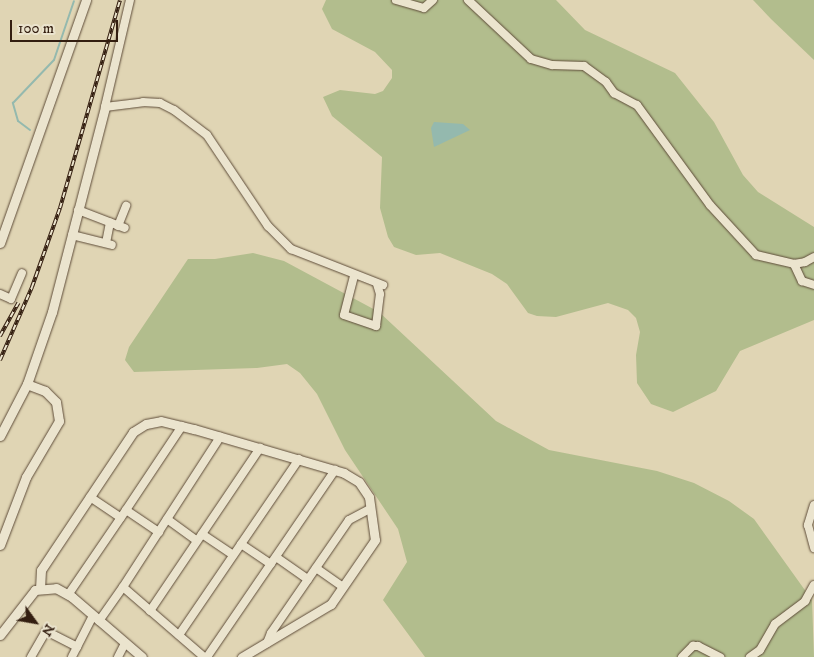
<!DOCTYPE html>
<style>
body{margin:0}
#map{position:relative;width:814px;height:657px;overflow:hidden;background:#e0d5b4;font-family:"IM FELL DW Pica",serif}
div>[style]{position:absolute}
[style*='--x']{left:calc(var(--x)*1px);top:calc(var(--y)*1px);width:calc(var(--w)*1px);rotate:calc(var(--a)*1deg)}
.green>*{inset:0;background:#b2bd8d}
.water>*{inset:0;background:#94b9ae}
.stream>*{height:2px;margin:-1px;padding:0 1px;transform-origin:1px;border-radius:1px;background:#94b9ae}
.roads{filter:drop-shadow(0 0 1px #5e4c39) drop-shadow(0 0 1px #5e4c39)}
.minor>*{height:8px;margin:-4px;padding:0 4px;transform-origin:4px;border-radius:4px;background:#ebe4ce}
.tertiary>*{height:9px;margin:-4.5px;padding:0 4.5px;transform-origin:4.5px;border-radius:4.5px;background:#ebe4ce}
.rail>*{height:4px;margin-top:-2px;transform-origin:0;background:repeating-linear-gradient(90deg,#ebe4ce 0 5.5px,#331e10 0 11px);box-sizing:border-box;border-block:1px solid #331e10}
span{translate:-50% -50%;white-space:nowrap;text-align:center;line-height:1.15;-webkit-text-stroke:4px #ebe4ce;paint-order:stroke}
.north{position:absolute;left:10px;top:597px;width:50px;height:50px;-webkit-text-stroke:4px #ebe4ce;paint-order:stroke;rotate:122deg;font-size:14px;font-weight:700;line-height:20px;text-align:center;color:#331e10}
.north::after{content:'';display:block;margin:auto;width:18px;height:22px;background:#331e10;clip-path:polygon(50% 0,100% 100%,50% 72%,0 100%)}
.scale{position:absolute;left:10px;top:20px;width:108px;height:22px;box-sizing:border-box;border:2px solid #331e10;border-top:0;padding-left:6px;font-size:15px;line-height:18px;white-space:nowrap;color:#331e10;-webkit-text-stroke:4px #ebe4ce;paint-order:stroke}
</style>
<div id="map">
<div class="green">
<i style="clip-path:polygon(326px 0,556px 0,585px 30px,675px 73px,714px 122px,743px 175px,758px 192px,814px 227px,814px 320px,740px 351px,716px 391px,673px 412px,651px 404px,637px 383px,636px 355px,640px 332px,636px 318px,628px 310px,608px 303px,556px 317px,537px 316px,528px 313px,507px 284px,492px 274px,440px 253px,416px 255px,394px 247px,388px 237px,380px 208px,382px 157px,332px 116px,323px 97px,340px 90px,375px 94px,383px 91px,392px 78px,392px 70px,375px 52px,332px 29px,322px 9px)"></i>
<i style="clip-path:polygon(753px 0,814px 0,814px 60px,771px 19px)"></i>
<i style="clip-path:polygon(253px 253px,284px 261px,379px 312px,496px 421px,549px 450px,657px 471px,694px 483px,729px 501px,754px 519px,812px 600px,814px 657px,425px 657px,383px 600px,407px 562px,398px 529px,345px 450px,317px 394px,300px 373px,287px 364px,257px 368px,134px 372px,125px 360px,129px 347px,188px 259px,215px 259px)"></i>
</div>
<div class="water">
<i style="clip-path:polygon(434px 122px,463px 124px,470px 130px,434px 147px,431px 128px)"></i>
</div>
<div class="stream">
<i style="--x:30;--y:130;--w:15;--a:-143"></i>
<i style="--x:18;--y:121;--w:19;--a:-106"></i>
<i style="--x:13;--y:103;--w:59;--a:-46.4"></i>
<i style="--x:54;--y:60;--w:62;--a:-71.3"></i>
</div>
<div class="roads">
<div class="minor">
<i style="--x:130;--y:0;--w:110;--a:103.2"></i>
<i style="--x:105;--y:107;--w:38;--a:-7"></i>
<i style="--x:143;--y:102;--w:17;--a:3"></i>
<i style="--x:160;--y:103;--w:16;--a:27"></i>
<i style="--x:174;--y:110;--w:41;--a:37.1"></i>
<i style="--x:207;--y:135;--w:110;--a:56.2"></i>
<i style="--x:268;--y:226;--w:33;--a:45"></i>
<i style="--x:291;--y:249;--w:99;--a:21.4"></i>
<i style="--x:396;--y:0;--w:29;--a:16"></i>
<i style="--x:424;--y:8;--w:12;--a:-42"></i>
<i style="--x:468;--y:0;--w:86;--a:43.1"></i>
<i style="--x:531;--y:59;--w:22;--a:16"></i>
<i style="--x:552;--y:65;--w:32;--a:2"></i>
<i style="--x:584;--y:66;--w:27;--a:36"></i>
<i style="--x:606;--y:82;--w:14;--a:54"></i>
<i style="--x:614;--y:93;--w:26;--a:28"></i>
<i style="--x:637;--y:105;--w:124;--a:53.9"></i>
<i style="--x:710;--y:205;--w:68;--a:47.4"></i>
<i style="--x:756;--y:255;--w:39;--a:13"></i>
<i style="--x:794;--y:264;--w:11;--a:-10"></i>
<i style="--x:805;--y:262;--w:10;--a:-29"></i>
<i style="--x:78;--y:210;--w:50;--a:21"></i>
<i style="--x:118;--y:226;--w:22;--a:-68"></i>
<i style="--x:72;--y:235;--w:41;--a:14"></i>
<i style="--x:106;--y:243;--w:21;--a:-79"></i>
<i style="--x:794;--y:264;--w:19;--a:65"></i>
<i style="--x:802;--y:281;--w:13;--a:18"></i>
<i style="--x:354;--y:276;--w:40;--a:104.4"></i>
<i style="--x:344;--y:315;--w:34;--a:19"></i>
<i style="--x:376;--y:326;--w:32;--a:-83"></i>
<i style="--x:380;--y:294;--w:10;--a:-107"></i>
<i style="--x:0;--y:294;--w:12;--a:24"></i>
<i style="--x:11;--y:299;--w:28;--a:-67"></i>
<i style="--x:90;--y:497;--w:37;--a:34"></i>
<i style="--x:814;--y:505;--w:21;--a:107"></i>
<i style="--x:808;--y:525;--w:24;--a:75"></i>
<i style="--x:126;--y:510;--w:101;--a:-56.3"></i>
<i style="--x:167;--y:519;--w:37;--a:36"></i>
<i style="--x:202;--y:534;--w:37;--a:34"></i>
<i style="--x:241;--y:544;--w:36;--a:34"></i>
<i style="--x:276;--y:557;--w:39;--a:35"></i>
<i style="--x:316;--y:568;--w:33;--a:35"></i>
<i style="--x:68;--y:595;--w:103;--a:-55.7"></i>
<i style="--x:126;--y:510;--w:40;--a:34"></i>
<i style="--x:150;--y:611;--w:197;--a:-56"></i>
<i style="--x:99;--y:621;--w:42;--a:-54.8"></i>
<i style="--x:179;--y:635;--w:213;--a:-55.7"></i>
<i style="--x:267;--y:643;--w:11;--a:-68"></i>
<i style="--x:271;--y:633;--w:137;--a:-55.4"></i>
<i style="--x:349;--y:520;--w:24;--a:-28"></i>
<i style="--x:77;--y:647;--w:35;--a:-63"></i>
<i style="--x:31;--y:657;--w:30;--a:-60"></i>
<i style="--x:46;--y:631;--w:35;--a:27"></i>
<i style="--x:77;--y:647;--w:11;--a:117"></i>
<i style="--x:118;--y:657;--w:16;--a:-63"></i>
<i style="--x:204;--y:657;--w:107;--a:-139.2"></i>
<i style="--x:123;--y:587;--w:179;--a:-57.1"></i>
<i style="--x:207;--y:657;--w:227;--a:-55.6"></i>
<i style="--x:682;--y:657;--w:16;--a:-45"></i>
<i style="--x:693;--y:646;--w:5;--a:0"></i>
<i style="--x:698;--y:646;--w:25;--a:27"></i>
<i style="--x:750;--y:657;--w:12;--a:-35"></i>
<i style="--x:760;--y:650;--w:30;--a:-60"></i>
<i style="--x:775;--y:624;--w:38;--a:-37"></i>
<i style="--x:805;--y:601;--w:18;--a:-61"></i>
</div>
<div class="tertiary">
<i style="--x:0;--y:243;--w:258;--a:-70.5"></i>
<i style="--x:0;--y:436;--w:59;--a:-62.6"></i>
<i style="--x:27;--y:384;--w:76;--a:-70.9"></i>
<i style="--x:52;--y:312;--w:212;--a:-75.5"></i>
<i style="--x:0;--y:545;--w:73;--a:-69.1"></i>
<i style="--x:26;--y:477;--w:65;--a:-59.5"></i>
<i style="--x:59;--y:421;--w:19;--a:-99"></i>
<i style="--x:56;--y:402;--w:16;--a:-135"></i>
<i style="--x:45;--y:391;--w:19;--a:-159"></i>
<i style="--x:40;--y:589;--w:19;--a:-87"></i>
<i style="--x:41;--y:570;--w:166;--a:-56.3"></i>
<i style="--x:133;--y:432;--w:15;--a:-32"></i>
<i style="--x:146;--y:424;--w:15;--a:-11"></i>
<i style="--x:161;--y:421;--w:34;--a:14"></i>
<i style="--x:194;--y:429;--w:156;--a:16.3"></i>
<i style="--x:344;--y:473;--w:17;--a:31"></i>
<i style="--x:359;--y:482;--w:18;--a:56"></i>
<i style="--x:369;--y:497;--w:43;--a:82.1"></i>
<i style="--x:375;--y:540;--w:78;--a:124.5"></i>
<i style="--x:331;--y:604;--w:104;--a:149.2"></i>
<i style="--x:0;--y:635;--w:57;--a:-52.1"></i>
<i style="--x:35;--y:590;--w:21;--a:-5"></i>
<i style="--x:56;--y:588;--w:18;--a:29"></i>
<i style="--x:72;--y:597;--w:92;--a:40.6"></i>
</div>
</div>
<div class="rail">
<i style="--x:0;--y:336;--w:38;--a:-61"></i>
<i style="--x:0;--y:360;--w:80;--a:-66.3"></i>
<i style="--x:32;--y:287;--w:84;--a:-70.5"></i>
<i style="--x:60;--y:208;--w:216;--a:-73.9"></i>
</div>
<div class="north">N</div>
<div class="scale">100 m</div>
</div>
